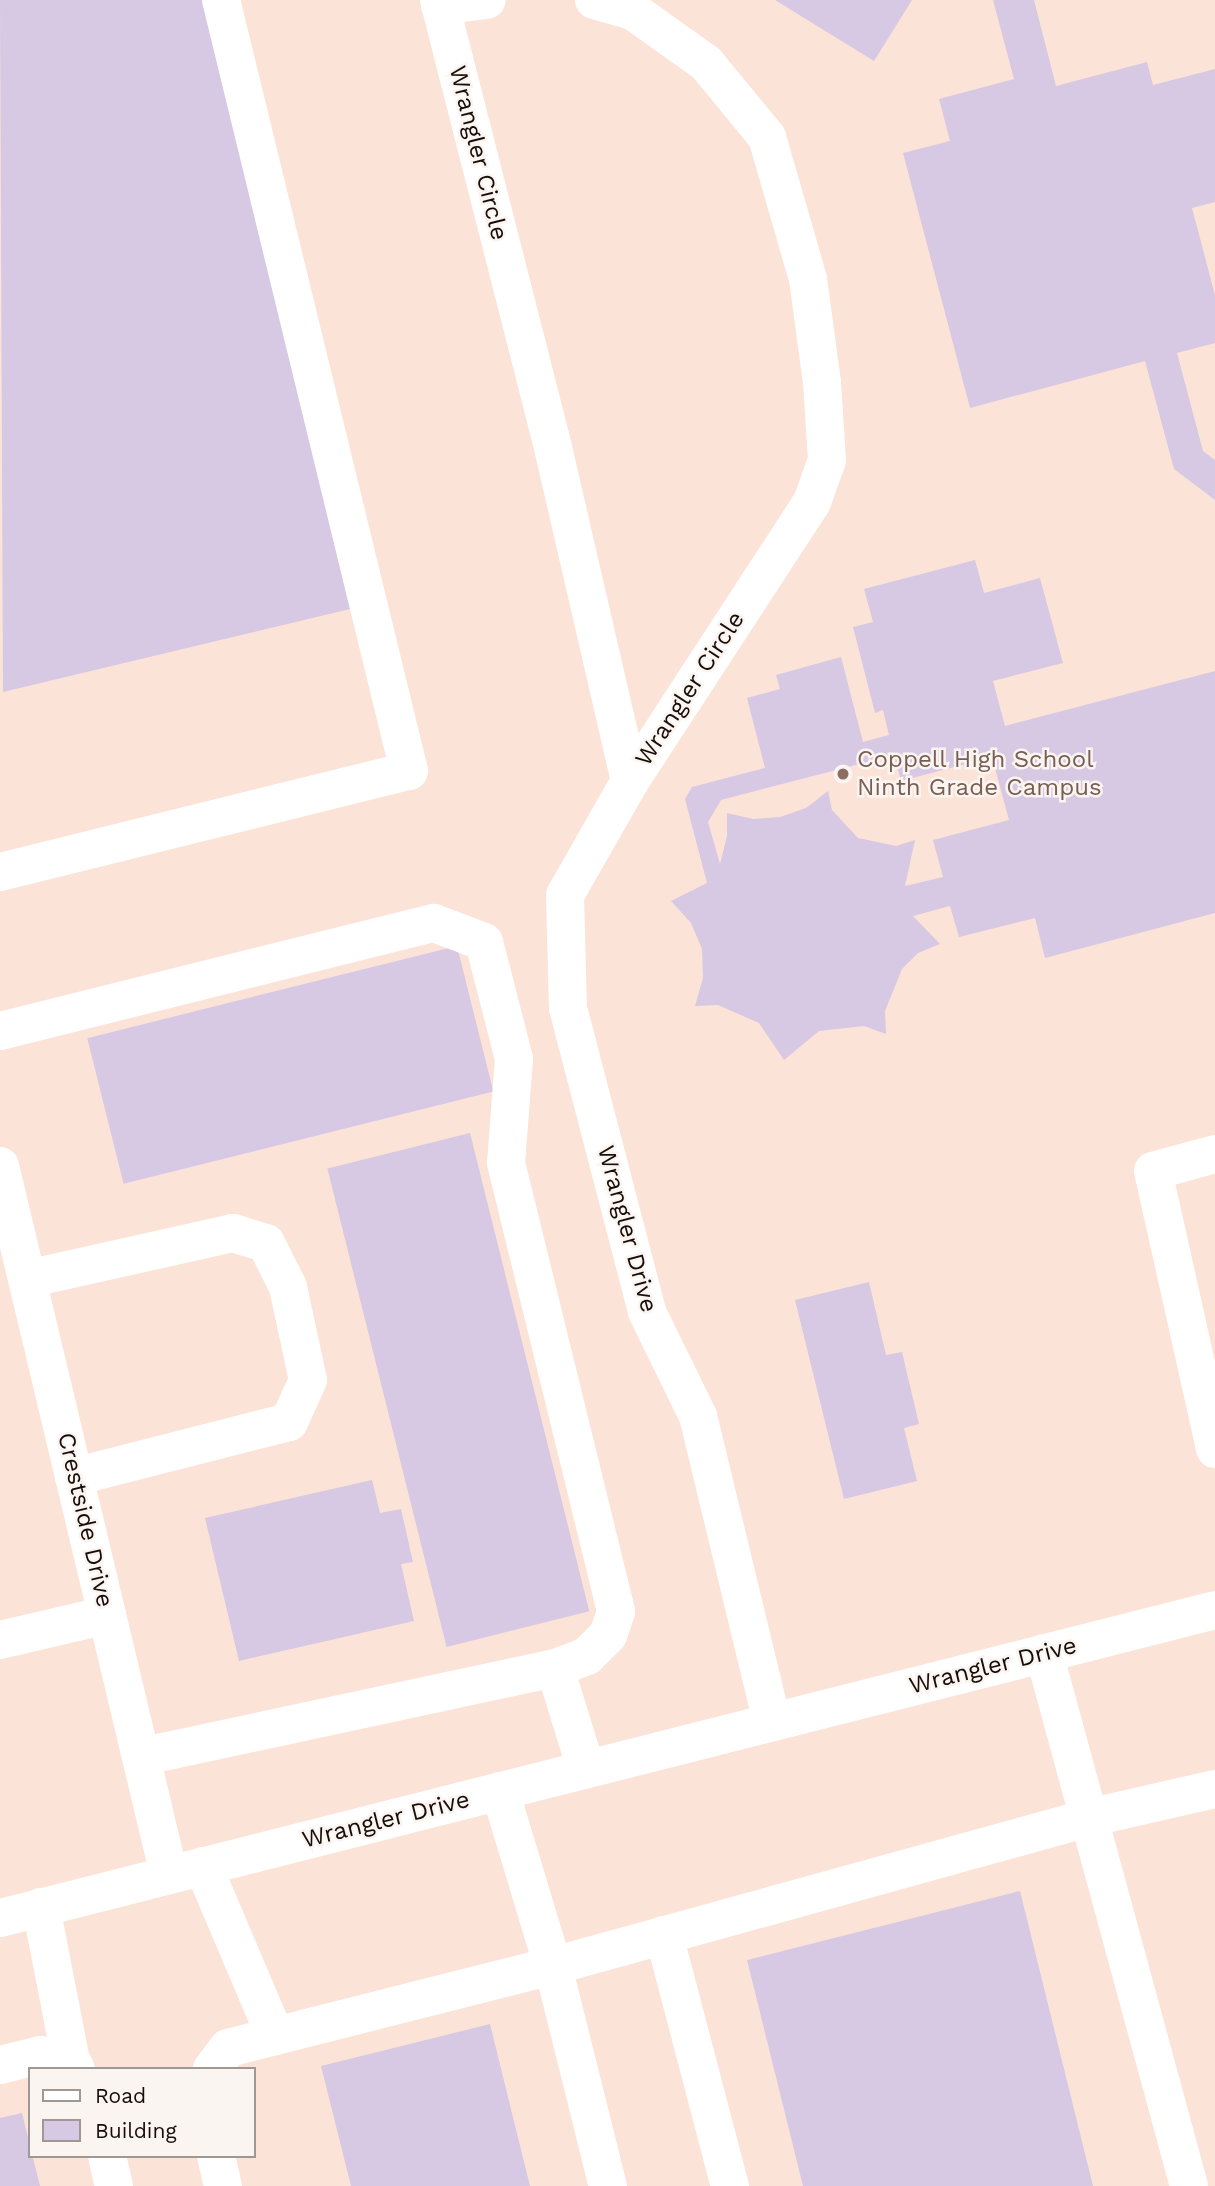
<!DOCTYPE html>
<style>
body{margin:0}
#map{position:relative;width:1215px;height:2186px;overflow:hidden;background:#fce3d7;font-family:"Work Sans",sans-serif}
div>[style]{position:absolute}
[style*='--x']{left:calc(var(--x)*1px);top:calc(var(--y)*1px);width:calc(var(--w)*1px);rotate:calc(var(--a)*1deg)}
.building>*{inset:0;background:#d7c8e3;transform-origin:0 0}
.minor>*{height:38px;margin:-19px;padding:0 19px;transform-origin:19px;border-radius:19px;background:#fff}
.dots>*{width:19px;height:19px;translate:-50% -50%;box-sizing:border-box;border:4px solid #fbf5f2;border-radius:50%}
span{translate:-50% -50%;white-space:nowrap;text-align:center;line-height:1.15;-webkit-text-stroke:5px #fbf5f2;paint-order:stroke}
.street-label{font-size:24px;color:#170d08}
.education-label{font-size:24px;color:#785e54}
.left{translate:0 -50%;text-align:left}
.legend{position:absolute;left:28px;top:2067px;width:228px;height:91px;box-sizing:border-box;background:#fbf5f2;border:2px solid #a09894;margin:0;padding:9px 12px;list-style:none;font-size:21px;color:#170d08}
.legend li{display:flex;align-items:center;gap:14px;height:35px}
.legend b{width:35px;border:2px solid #a09894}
</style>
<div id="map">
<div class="building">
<i style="clip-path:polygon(0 0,206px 0,350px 609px,3px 692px)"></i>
<i style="clip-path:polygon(775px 0,912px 0,874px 61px)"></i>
<i style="clip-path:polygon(993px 0,1034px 0,1056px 86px,1147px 62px,1153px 85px,1215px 69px,1215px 202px,1192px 208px,1215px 295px,1215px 343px,1177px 353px,1203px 451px,1215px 460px,1215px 500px,1174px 469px,1145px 361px,970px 408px,903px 153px,950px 141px,939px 99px,1014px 79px)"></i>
<i style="clip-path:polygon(evenodd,975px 560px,984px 593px,1040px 578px,1063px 663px,993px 681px,1005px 726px,1215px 671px,1215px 913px,1045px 958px,1035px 918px,959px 937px,950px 906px,913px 916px,940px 944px,918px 953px,902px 969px,885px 1011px,886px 1034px,864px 1026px,819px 1031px,784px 1060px,759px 1023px,718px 1005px,695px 1006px,703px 978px,702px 949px,691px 923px,671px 901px,707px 883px,685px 799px,692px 787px,765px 768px,747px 698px,780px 689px,776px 675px,841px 657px,863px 742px,889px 735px,883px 710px,875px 713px,853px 627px,873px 622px,864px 589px,975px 560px,894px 755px,901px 781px,992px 757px,1009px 820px,933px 840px,943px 877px,905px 886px,915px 840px,896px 846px,858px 838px,832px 810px,828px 791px,806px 808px,780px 817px,753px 819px,727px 813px,727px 836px,720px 864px,708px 822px,721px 800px,894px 755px)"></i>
<i style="left:457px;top:946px;width:150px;height:381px;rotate:76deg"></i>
<i style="left:470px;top:1133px;width:493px;height:147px;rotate:76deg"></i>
<i style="clip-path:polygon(869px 1282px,886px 1355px,902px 1352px,919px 1424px,904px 1428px,917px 1481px,844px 1499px,795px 1300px)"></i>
<i style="clip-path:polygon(372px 1480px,380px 1513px,401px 1509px,413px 1562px,401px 1564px,414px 1621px,239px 1661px,205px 1518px)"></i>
<i style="clip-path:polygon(1020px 1891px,1093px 2186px,803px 2186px,747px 1960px)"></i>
<i style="clip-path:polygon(490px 2024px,530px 2186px,351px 2186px,321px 2066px)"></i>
<i style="clip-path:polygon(22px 2113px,40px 2186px,0 2186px,0 2118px)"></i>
</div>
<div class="minor">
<i style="--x:439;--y:0;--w:453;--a:75.7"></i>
<i style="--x:551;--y:439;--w:351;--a:77"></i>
<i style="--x:594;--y:0;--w:41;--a:15.8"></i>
<i style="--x:633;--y:11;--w:90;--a:35.5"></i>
<i style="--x:706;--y:63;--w:96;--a:50.5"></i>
<i style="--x:767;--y:137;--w:148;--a:73.9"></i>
<i style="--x:808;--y:279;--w:105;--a:82.3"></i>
<i style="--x:822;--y:383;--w:77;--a:86.3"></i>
<i style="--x:827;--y:460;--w:45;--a:109.7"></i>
<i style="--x:812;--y:502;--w:333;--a:123.1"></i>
<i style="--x:630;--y:781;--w:131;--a:119.7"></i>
<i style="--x:565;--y:895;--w:113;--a:88.5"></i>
<i style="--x:568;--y:1008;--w:314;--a:75.4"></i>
<i style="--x:647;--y:1312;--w:116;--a:63.9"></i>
<i style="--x:698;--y:1416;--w:315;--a:76.4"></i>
<i style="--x:440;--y:6;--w:47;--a:-7.3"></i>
<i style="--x:0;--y:872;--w:421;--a:-13.9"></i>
<i style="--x:409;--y:771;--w:794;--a:-103.7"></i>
<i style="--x:0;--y:1031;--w:447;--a:-14"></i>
<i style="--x:434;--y:923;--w:53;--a:20.8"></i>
<i style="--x:484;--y:942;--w:121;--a:75.6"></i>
<i style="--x:514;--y:1059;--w:104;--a:94.4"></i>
<i style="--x:506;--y:1163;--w:462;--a:76.2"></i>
<i style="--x:616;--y:1612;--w:24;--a:109"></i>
<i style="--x:608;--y:1635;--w:30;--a:135"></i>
<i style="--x:587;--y:1656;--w:34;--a:159"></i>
<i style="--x:555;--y:1668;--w:423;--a:167.9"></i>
<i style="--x:1215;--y:1154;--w:64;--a:164.7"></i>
<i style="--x:1153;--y:1171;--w:285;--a:77.4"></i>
<i style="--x:0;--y:1166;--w:729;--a:76.59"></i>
<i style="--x:27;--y:1279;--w:211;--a:-12.6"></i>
<i style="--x:233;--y:1233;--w:34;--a:17"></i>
<i style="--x:266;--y:1243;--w:49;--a:63.4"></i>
<i style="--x:288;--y:1287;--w:95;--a:77.9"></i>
<i style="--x:308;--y:1380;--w:46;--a:114.3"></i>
<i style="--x:289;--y:1422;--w:222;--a:165.7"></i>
<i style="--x:0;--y:1640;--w:110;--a:-13.2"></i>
<i style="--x:1044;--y:1653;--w:552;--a:74.78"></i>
<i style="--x:555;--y:1668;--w:106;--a:72.9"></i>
<i style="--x:500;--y:1791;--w:183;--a:73.2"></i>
<i style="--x:553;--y:1966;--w:227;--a:76"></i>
<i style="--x:203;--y:1866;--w:185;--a:67"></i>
<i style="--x:41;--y:1907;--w:157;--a:79"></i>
<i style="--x:0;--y:1918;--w:1253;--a:-14.22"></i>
<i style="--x:664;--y:1935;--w:260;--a:75.3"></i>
<i style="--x:0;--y:2065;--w:41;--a:-14"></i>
<i style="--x:40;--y:2055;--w:32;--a:11"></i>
<i style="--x:71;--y:2061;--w:9;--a:58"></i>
<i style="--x:212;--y:2069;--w:26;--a:-53"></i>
<i style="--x:228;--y:2048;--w:335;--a:-14.2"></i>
<i style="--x:553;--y:1966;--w:555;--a:-15.46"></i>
<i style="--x:1088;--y:1818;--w:130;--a:-12.9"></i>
<i style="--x:107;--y:2156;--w:31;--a:77"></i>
<i style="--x:216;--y:2156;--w:31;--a:77"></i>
</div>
<div class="dots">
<i style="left:843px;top:774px;background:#8d6e63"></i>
</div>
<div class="street-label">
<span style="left:478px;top:153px;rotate:76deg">Wrangler Circle</span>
<span style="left:690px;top:689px;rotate:-57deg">Wrangler Circle</span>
<span style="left:627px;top:1229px;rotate:75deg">Wrangler Drive</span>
<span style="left:85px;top:1520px;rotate:77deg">Crestside Drive</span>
<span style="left:993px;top:1666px;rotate:-14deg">Wrangler Drive</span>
<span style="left:386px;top:1820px;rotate:-14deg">Wrangler Drive</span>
</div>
<div class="education-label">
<span class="left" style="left:857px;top:774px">Coppell High School<br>Ninth Grade Campus</span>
</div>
<ul class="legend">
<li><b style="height:9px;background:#fff"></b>Road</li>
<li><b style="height:19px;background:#d7c8e3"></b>Building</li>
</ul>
</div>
